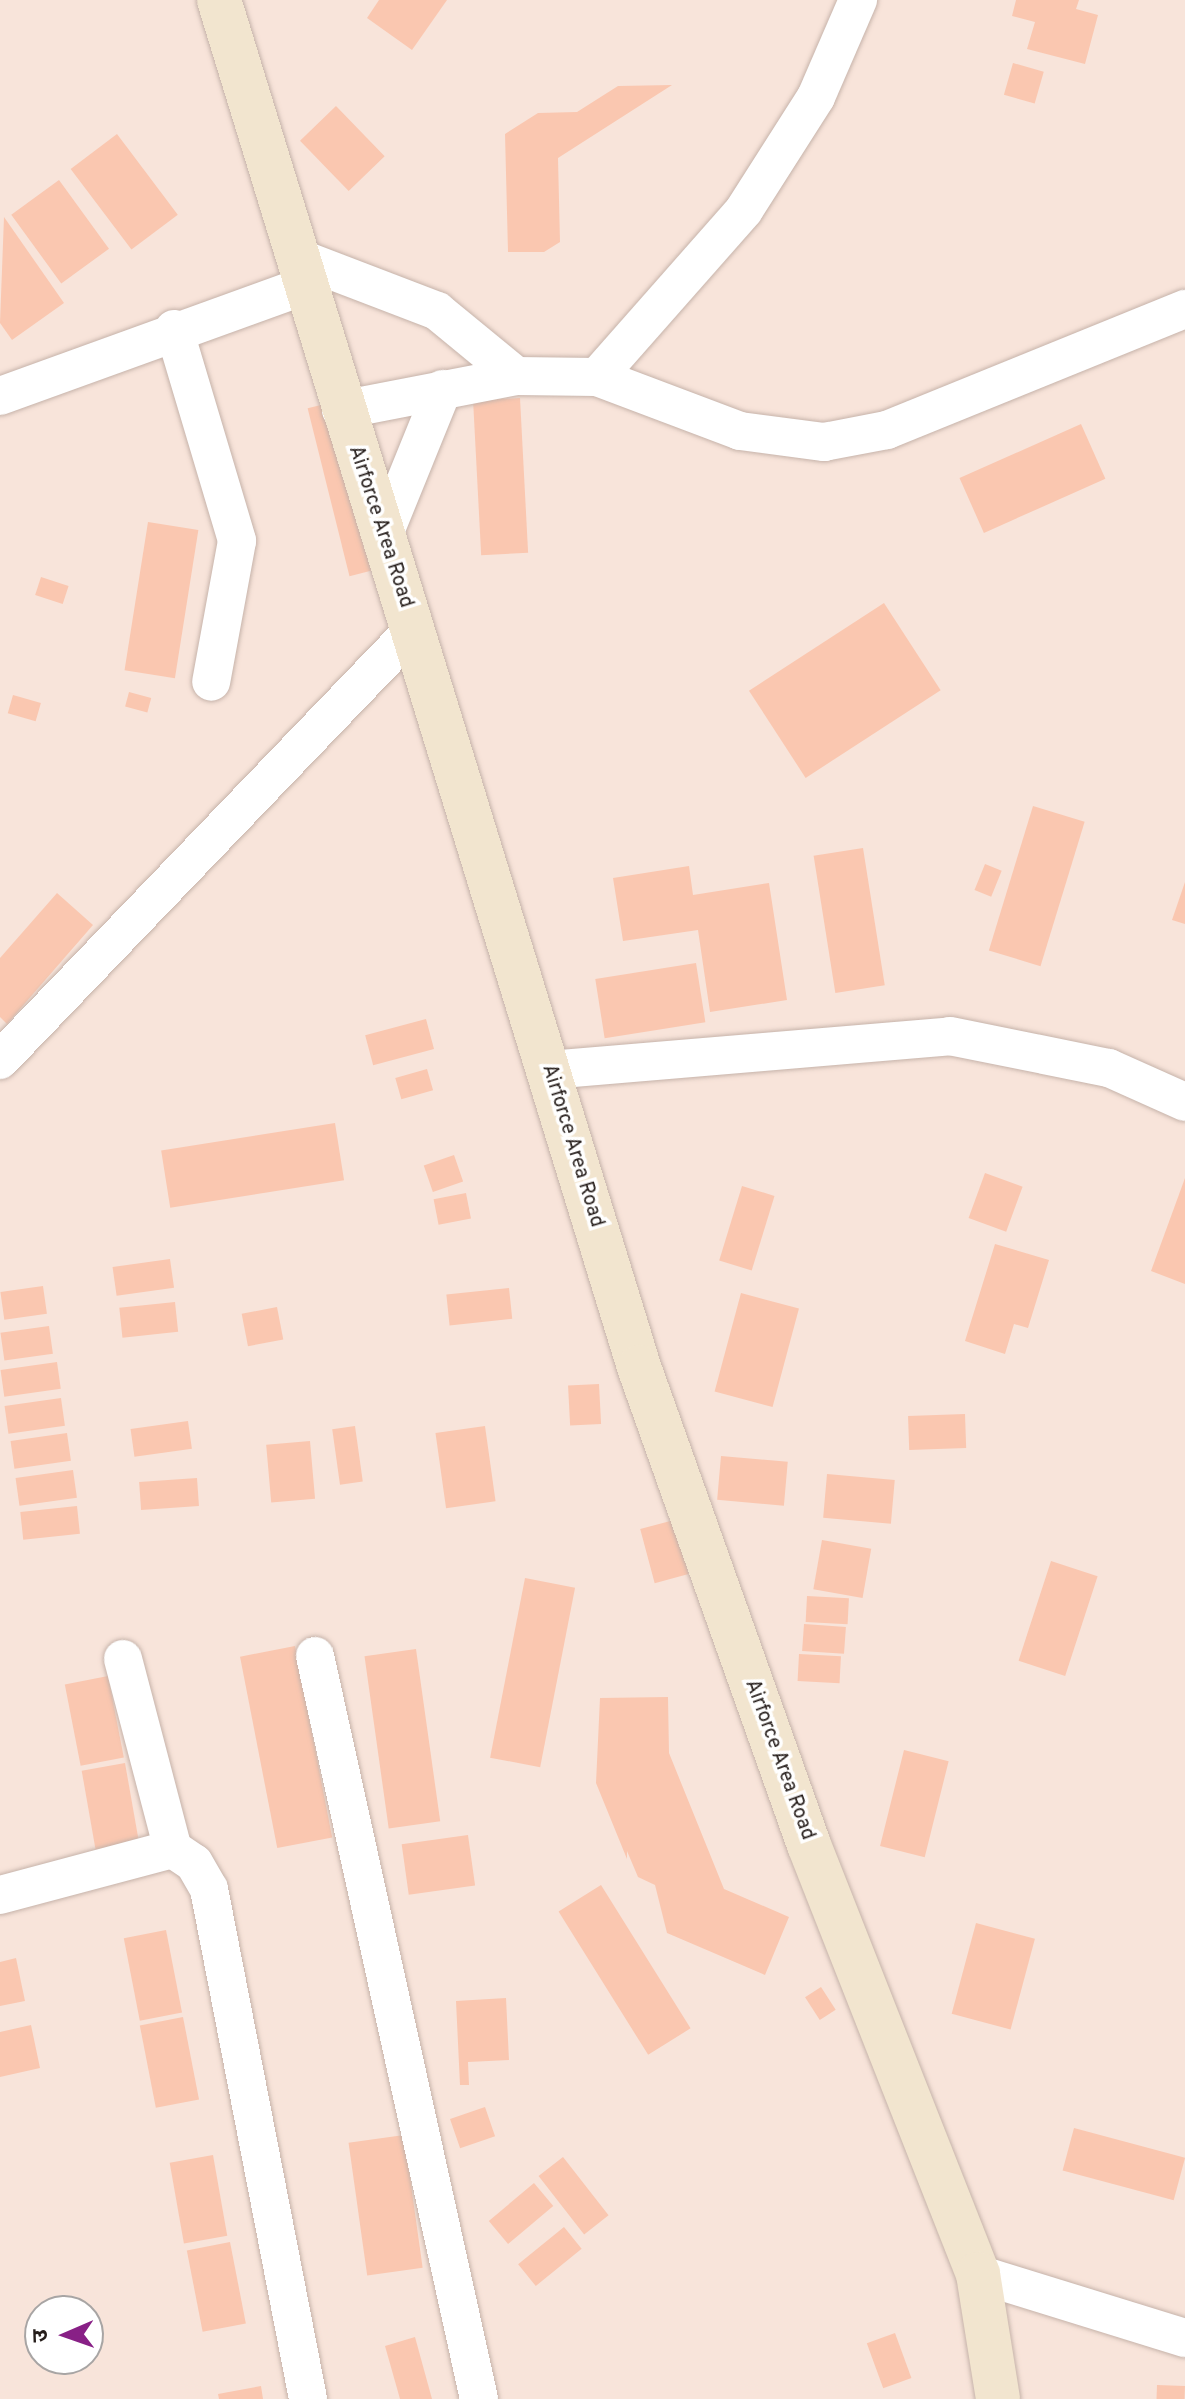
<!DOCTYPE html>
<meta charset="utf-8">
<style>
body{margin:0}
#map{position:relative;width:1185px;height:2399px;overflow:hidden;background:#f8e4da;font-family:Overpass,"Noto Sans Devanagari",sans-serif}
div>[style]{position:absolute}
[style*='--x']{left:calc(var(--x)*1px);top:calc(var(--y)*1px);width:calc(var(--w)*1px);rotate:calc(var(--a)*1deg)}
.building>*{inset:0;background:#fac7b0;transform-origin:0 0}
.roads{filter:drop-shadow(0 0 2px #c6b3aa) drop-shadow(0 0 2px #c6b3aa)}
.street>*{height:38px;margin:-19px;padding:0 19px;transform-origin:19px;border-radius:19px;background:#fff}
.secondary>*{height:44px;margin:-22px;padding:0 22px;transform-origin:22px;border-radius:22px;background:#f2e5cf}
span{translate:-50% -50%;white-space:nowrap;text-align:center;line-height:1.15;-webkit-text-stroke:7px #fff;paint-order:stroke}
.street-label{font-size:20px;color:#261e1b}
.north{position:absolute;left:24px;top:2295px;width:80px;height:80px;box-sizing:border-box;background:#fff;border:2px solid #a8a5a4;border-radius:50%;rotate:268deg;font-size:22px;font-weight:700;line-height:32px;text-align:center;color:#261e1b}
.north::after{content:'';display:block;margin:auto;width:28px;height:36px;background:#882086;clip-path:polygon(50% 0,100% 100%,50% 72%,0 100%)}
</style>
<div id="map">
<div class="building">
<i style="clip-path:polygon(379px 0,447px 0,412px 50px,367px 18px)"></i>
<i style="clip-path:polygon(1016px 0,1079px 0,1076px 9px,1098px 15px,1085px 64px,1027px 49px,1035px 22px,1012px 16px)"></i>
<i style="left:1013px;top:63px;width:32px;height:33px;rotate:16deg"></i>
<i style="clip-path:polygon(672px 85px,558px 158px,560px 242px,544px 252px,508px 252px,505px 134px,538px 113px,577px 112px,618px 86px)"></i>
<i style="left:336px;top:106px;width:70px;height:50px;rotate:46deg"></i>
<i style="left:117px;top:134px;width:101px;height:58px;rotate:53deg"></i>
<i style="left:59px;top:180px;width:85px;height:59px;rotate:54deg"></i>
<i style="clip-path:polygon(4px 217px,64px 303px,12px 340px,0 323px)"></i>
<i style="left:520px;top:398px;width:155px;height:47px;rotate:87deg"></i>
<i style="left:329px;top:403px;width:173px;height:22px;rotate:76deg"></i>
<i style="left:1081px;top:424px;width:60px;height:133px;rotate:66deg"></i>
<i style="left:148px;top:522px;width:51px;height:150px;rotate:9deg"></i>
<i style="left:41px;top:577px;width:29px;height:19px;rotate:18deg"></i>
<i style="left:884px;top:603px;width:104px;height:161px;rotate:57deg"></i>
<i style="left:129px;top:692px;width:23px;height:15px;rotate:15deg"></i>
<i style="left:13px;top:695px;width:29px;height:19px;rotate:16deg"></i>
<i style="left:1033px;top:806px;width:54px;height:151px;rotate:17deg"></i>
<i style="left:863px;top:848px;width:139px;height:50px;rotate:81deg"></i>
<i style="left:985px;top:864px;width:18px;height:28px;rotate:22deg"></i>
<i style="clip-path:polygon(689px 866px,693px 895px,769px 883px,787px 1000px,710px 1012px,698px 930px,623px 941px,613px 878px)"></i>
<i style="clip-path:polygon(1185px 882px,1185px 924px,1172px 920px)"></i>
<i style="clip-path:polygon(57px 893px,93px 925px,7px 1024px,0 1017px,0 958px)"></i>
<i style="left:696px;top:963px;width:60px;height:102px;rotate:81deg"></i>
<i style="left:426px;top:1019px;width:31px;height:63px;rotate:75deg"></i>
<i style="left:427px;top:1069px;width:22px;height:33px;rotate:74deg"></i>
<i style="left:335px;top:1123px;width:58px;height:176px;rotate:81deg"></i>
<i style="left:454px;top:1155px;width:28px;height:32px;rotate:71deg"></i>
<i style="left:985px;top:1173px;width:40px;height:48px;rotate:20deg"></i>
<i style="clip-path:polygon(1185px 1178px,1185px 1284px,1151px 1271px)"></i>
<i style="left:742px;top:1186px;width:34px;height:78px;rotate:17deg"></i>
<i style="left:466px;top:1193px;width:26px;height:33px;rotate:79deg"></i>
<i style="clip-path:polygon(995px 1244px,1049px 1260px,1028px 1328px,1014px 1324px,1005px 1354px,965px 1341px)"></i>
<i style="left:170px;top:1259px;width:29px;height:58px;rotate:82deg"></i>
<i style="left:43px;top:1286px;width:28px;height:43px;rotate:82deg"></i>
<i style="left:509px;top:1288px;width:31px;height:63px;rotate:84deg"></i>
<i style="left:741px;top:1293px;width:60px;height:102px;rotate:15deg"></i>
<i style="left:175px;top:1302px;width:30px;height:56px;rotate:84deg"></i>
<i style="left:277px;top:1307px;width:33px;height:36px;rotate:79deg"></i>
<i style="left:49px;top:1326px;width:28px;height:49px;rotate:82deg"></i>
<i style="left:57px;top:1362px;width:27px;height:57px;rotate:82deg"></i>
<i style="left:599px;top:1384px;width:40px;height:31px;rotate:87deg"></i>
<i style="left:61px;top:1398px;width:28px;height:57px;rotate:82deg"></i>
<i style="left:965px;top:1414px;width:34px;height:57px;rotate:88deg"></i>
<i style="left:188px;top:1421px;width:28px;height:58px;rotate:82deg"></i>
<i style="left:355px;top:1426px;width:56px;height:23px;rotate:82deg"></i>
<i style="left:485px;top:1426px;width:76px;height:50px;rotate:82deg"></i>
<i style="left:67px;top:1433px;width:28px;height:57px;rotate:82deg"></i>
<i style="left:310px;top:1441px;width:58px;height:44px;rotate:85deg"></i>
<i style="left:721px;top:1456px;width:67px;height:44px;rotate:5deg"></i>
<i style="left:73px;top:1470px;width:28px;height:58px;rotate:82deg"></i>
<i style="left:827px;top:1474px;width:68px;height:44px;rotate:5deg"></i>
<i style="left:197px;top:1478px;width:28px;height:58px;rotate:86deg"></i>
<i style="left:77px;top:1506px;width:28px;height:57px;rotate:84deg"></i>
<i style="left:674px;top:1520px;width:56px;height:35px;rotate:75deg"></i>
<i style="left:822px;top:1540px;width:50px;height:50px;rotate:10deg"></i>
<i style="left:1051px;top:1561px;width:49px;height:105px;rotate:18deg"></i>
<i style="left:525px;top:1578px;width:51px;height:183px;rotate:11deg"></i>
<i style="left:807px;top:1596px;width:42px;height:26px;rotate:3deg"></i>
<i style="left:804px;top:1624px;width:42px;height:27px;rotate:4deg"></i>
<i style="left:295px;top:1646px;width:195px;height:56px;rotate:79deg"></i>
<i style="left:416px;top:1649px;width:174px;height:52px;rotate:82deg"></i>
<i style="left:799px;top:1654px;width:42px;height:27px;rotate:3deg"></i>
<i style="left:108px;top:1676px;width:83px;height:44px;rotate:79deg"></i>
<i style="clip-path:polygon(668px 1697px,669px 1753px,724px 1889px,789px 1917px,765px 1975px,667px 1933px,655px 1885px,638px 1877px,627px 1851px,627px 1859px,596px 1783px,600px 1698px)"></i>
<i style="left:904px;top:1750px;width:46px;height:99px;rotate:14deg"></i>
<i style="left:125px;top:1763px;width:82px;height:44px;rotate:80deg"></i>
<i style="left:468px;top:1835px;width:51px;height:67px;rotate:82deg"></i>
<i style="left:601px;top:1885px;width:169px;height:50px;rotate:58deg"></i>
<i style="left:976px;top:1923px;width:61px;height:94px;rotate:15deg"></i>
<i style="left:166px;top:1930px;width:84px;height:43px;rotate:79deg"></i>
<i style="clip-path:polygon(16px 1958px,25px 2001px,0 2006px,0 1962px)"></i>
<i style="left:821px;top:1987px;width:27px;height:19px;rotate:57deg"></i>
<i style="clip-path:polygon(506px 1998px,509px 2060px,468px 2062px,469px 2085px,460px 2085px,456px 2001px)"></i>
<i style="left:183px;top:2017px;width:84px;height:44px;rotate:79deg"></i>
<i style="clip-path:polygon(31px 2025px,40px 2068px,0 2077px,0 2032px)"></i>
<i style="left:485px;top:2107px;width:31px;height:37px;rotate:71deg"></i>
<i style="left:1074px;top:2128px;width:115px;height:44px;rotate:15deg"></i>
<i style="left:404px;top:2135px;width:134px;height:56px;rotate:82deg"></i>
<i style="left:213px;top:2155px;width:82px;height:44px;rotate:80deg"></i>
<i style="left:563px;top:2157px;width:74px;height:31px;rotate:52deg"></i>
<i style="left:534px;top:2183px;width:30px;height:59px;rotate:50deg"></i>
<i style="left:564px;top:2227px;width:28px;height:59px;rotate:51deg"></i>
<i style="left:230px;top:2242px;width:83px;height:44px;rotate:79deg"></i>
<i style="left:895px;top:2333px;width:48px;height:30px;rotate:70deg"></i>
<i style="clip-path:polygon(415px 2337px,432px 2399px,400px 2399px,385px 2346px)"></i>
<i style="left:1157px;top:2385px;width:28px;height:14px;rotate:2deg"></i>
<i style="clip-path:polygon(261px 2386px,263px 2399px,219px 2399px,218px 2394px)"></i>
</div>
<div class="roads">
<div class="street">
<i style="--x:299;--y:258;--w:148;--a:21"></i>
<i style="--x:437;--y:311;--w:102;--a:39.4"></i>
<i style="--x:174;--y:329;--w:221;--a:73.4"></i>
<i style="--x:237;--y:541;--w:143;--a:100.4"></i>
<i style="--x:597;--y:377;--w:222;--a:-48.6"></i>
<i style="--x:744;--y:210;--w:134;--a:-57.5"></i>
<i style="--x:816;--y:97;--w:106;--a:-66.6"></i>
<i style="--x:0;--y:396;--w:326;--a:-19.9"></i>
<i style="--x:341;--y:410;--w:178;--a:-11"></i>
<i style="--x:516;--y:376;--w:81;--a:0.7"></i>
<i style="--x:597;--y:377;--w:153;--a:20.7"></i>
<i style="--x:740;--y:431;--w:85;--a:7.5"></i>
<i style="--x:824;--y:442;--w:64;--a:-10.8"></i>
<i style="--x:887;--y:430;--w:322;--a:-22.1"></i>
<i style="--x:382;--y:539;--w:162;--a:-67.9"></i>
<i style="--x:0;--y:1060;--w:598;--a:-46.15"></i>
<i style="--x:549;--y:1070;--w:402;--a:-4.8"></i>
<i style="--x:950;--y:1036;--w:162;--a:11.4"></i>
<i style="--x:1109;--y:1068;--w:83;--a:24.1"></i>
<i style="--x:315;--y:1656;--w:761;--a:77.55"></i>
<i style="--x:123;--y:1659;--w:196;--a:75.3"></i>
<i style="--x:0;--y:1895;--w:179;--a:-14.9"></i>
<i style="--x:173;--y:1849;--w:25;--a:34"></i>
<i style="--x:194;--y:1863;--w:30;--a:60"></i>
<i style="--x:209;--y:1889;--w:520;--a:79.01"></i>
<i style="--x:978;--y:2274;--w:217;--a:17.2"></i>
</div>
<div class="secondary">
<i style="--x:219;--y:0;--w:1430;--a:72.92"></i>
<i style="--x:639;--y:1367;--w:507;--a:70.42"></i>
<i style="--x:809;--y:1845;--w:461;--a:68.5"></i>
<i style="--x:978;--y:2274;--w:127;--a:80.9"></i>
</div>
</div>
<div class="street-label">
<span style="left:380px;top:527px;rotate:72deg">Airforce Area Road</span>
<span style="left:572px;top:1146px;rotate:73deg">Airforce Area Road</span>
<span style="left:779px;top:1760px;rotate:70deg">Airforce Area Road</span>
</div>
<div class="north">उ</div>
</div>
